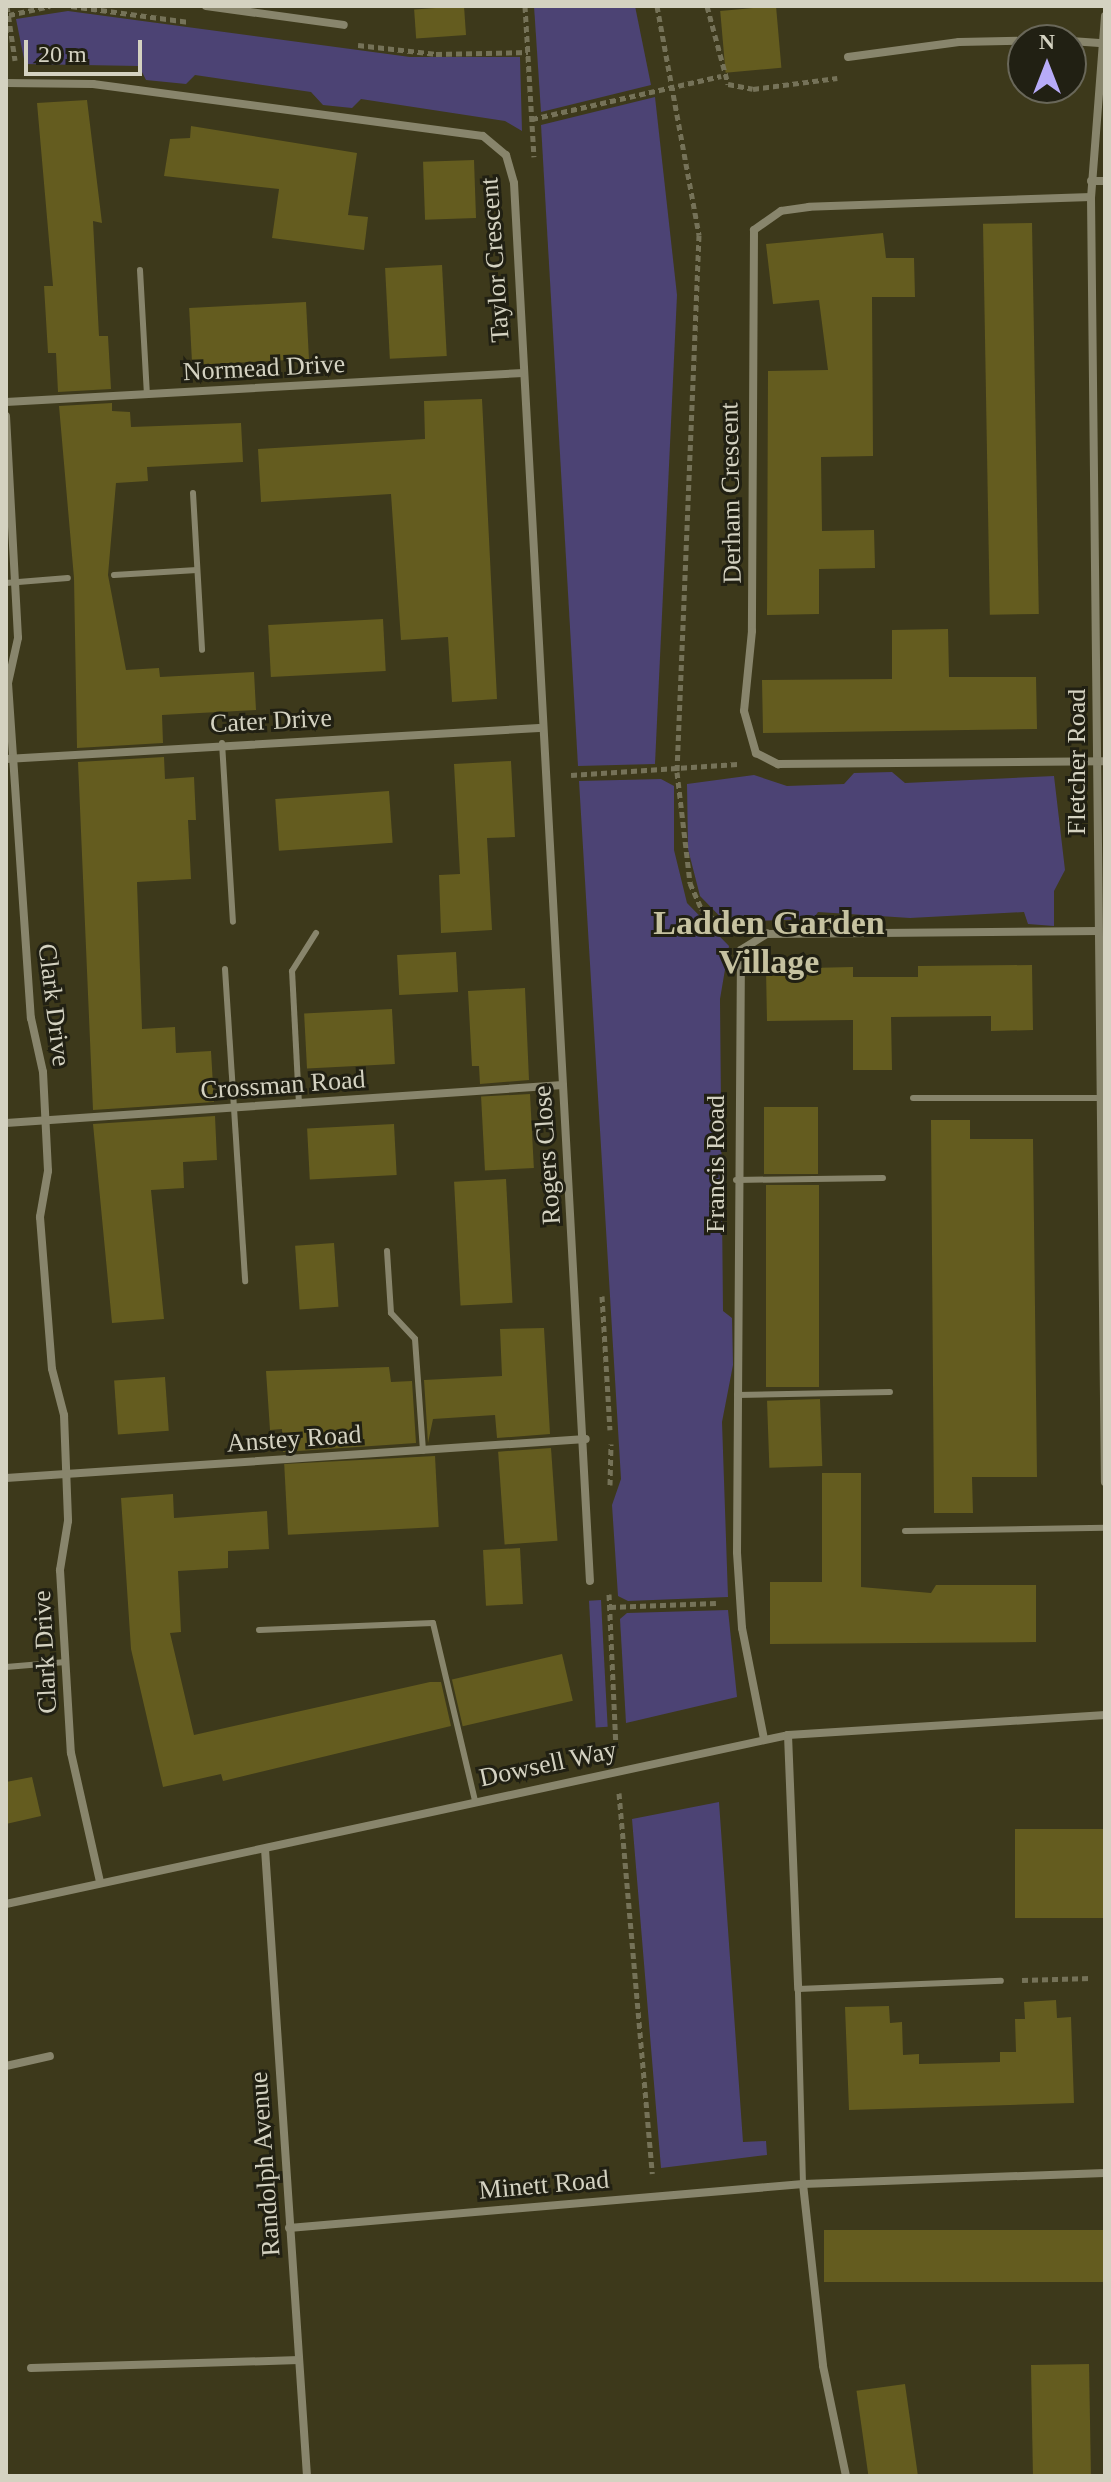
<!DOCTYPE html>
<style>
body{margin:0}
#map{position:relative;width:1111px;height:2482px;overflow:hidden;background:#3d391b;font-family:Georgia,serif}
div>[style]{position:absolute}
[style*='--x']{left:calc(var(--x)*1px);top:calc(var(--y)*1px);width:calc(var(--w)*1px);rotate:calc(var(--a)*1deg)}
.green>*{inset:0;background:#4c4374;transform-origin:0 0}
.building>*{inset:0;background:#645c1f;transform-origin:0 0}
.path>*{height:5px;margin-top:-2.5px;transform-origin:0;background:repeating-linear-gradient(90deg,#757258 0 6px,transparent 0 10px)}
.lane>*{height:6px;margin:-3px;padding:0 3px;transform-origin:3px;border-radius:3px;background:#88856c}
.street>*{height:8px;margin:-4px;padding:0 4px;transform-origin:4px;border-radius:4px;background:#88856c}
span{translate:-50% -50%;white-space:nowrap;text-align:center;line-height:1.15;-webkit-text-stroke:6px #212013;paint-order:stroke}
.street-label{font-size:26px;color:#d4d2c1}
.district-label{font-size:34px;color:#c6c2a0;font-weight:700}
.frame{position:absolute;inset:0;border:8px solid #d4d2c1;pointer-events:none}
.north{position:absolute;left:1007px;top:24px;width:80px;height:80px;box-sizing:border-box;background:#212013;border:2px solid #696759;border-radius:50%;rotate:0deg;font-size:22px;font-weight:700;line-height:32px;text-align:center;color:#d4d2c1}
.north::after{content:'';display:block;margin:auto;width:28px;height:36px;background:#b7abf8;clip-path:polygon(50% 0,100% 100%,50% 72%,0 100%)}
.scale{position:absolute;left:24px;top:40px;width:118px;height:36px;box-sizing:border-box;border:4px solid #d4d2c1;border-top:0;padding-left:10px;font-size:24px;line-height:28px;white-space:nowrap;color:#d4d2c1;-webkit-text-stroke:6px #212013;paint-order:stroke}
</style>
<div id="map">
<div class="green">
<i style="clip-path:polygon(534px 6px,635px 6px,651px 85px,541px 112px)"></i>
<i style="clip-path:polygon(68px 11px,410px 57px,520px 57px,522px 131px,505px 121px,361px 99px,352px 108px,323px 105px,311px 92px,195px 75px,186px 84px,146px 80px,139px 66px,25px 64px,16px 19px)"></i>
<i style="clip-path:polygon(655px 97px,677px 295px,655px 764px,578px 766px,541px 125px)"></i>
<i style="clip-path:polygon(892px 772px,905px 783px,1054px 776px,1065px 870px,1054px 891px,1054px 926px,1028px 924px,1024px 912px,910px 918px,818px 912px,813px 919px,755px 921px,738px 935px,700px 896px,688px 849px,687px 784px,754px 775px,787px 786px,844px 784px,854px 773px)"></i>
<i style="clip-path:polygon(661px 779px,674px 786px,674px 850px,687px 903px,729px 946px,720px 999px,723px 1311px,732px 1318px,733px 1365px,722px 1422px,728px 1597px,628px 1601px,618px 1596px,612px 1505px,621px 1479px,579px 781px)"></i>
<i style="left:601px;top:1600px;width:127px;height:12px;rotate:87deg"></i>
<i style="clip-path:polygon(728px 1610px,737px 1697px,626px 1723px,620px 1619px,627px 1613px)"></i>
<i style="clip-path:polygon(719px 1802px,743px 2142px,766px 2141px,767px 2155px,661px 2168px,632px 1819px)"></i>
</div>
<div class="building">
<i style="left:464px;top:6px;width:29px;height:50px;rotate:86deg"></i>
<i style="left:776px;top:6px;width:62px;height:56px;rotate:85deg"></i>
<i style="clip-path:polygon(87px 100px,102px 223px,93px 221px,99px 336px,108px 336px,111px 389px,58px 392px,56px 353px,48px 353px,44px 286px,53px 286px,37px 103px)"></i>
<i style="clip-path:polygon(191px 126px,357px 153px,348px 215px,368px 217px,364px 250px,272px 238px,279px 189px,164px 176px,170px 139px,190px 138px)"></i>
<i style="left:474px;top:160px;width:58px;height:51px;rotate:88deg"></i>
<i style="left:1032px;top:223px;width:391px;height:49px;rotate:89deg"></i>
<i style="clip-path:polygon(883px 233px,886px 258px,914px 258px,915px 297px,872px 297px,873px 456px,821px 457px,822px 531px,874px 530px,875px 568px,819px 569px,819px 614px,767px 615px,768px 371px,828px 370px,819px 300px,773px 304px,766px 244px)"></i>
<i style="left:442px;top:265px;width:91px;height:57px;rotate:87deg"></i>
<i style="left:306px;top:302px;width:57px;height:117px;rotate:87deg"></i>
<i style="clip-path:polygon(482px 399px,497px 699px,452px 702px,448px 637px,401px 640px,391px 494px,261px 502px,258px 449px,425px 439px,424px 401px)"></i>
<i style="clip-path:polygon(112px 403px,112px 411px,130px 412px,131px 427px,241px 423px,243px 462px,147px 467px,148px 481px,116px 483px,108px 575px,126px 670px,159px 668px,160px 677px,254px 672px,256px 710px,162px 715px,163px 743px,77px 748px,74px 578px,59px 406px)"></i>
<i style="left:383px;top:619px;width:52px;height:115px;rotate:87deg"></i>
<i style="clip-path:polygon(948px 629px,949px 677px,1036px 677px,1037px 729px,763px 733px,762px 680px,892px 679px,892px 630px)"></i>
<i style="clip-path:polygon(164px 757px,165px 779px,194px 777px,196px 820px,188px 820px,191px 879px,137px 882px,142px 1029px,175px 1027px,176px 1053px,211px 1051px,214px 1102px,93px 1110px,78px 762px)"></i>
<i style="clip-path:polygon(511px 761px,515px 837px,487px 838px,492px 930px,441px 933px,439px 875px,460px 874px,454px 764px)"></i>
<i style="left:389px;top:791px;width:52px;height:114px;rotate:86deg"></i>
<i style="left:456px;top:952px;width:40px;height:59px;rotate:87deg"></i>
<i style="clip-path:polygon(1032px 965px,1033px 1030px,991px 1031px,991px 1016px,891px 1017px,892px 1070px,853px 1070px,853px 1020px,767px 1021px,766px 969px,853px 967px,853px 977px,918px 977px,918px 966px)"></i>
<i style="clip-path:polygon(525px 988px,529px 1080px,480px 1084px,479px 1066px,472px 1066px,468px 991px)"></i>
<i style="left:392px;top:1009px;width:55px;height:88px;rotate:87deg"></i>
<i style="left:530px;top:1094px;width:74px;height:49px;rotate:87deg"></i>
<i style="left:764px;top:1107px;width:54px;height:67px"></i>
<i style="clip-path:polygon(215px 1116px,217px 1160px,183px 1162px,184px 1188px,151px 1190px,164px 1319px,112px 1323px,93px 1124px)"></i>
<i style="clip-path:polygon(931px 1120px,970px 1120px,970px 1139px,1033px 1139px,1037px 1477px,972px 1477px,973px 1513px,934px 1513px)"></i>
<i style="left:394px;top:1124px;width:51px;height:87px;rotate:87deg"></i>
<i style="left:506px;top:1179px;width:124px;height:52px;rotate:87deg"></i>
<i style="left:819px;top:1185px;width:202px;height:53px;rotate:90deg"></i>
<i style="left:334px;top:1243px;width:64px;height:39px;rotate:86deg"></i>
<i style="clip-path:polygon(544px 1328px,550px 1434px,497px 1438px,495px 1415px,433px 1419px,428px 1443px,424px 1380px,502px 1376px,500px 1329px)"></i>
<i style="clip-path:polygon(389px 1367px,391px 1382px,412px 1381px,416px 1443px,283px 1452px,282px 1429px,270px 1430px,266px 1371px)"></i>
<i style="left:165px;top:1377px;width:54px;height:51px;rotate:86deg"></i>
<i style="left:820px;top:1399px;width:67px;height:53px;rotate:88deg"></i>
<i style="left:551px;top:1448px;width:93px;height:53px;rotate:86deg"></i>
<i style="left:435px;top:1456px;width:71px;height:151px;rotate:87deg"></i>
<i style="clip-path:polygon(822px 1473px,861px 1473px,861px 1587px,931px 1593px,936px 1585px,1036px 1585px,1036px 1642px,770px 1644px,770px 1582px,822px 1582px)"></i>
<i style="clip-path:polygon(173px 1494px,174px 1518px,267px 1511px,269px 1549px,228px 1551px,228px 1568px,178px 1571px,181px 1632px,170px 1633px,194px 1735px,430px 1682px,441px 1682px,451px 1726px,223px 1781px,221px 1774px,163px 1787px,131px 1649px,121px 1498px)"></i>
<i style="left:520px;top:1548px;width:56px;height:37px;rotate:87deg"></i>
<i style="left:562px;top:1654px;width:48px;height:113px;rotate:77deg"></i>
<i style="clip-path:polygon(32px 1777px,41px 1816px,6px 1824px,6px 1782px)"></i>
<i style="left:1105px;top:1829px;width:89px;height:90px;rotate:90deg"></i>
<i style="clip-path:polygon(1056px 2000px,1057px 2018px,1071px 2017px,1074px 2103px,849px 2110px,845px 2007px,889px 2006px,890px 2023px,902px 2022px,903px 2055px,919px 2054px,919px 2064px,1000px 2062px,1000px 2052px,1016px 2052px,1015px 2019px,1025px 2019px,1024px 2002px)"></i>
<i style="left:1105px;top:2230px;width:52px;height:281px;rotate:90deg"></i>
<i style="left:1089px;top:2364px;width:112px;height:58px;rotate:89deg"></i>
<i style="left:905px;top:2384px;width:93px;height:49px;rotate:82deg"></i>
</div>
<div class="path">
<i style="--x:7;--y:6;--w:55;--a:81.6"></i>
<i style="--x:71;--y:6;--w:119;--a:7.7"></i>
<i style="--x:525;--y:6;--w:151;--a:86.6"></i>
<i style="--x:657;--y:6;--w:233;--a:79.6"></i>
<i style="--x:699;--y:235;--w:537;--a:92.35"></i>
<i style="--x:677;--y:772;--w:112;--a:83.3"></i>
<i style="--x:690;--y:883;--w:27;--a:66"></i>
<i style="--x:701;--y:908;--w:37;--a:41"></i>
<i style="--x:707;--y:6;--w:81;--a:74.9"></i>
<i style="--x:728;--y:84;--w:25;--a:11"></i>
<i style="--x:753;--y:89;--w:85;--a:-7.5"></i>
<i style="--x:9;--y:15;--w:42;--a:-12.4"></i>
<i style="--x:358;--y:45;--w:79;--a:6.6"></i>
<i style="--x:436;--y:54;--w:92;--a:-1.2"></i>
<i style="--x:532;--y:119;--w:194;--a:-12.8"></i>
<i style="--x:571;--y:775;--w:167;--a:-3.8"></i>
<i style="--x:602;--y:1296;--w:134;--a:86.6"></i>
<i style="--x:610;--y:1485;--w:41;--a:-88.6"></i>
<i style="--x:609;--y:1594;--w:153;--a:87.4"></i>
<i style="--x:610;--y:1607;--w:106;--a:-2.2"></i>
<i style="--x:619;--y:1793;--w:382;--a:85"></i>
<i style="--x:1022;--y:1980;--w:69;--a:-1.7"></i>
</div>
<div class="lane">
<i style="--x:140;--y:270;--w:125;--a:86.8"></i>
<i style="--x:193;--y:493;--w:157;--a:86.7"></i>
<i style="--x:114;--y:575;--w:83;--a:-3.4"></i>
<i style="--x:6;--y:583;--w:62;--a:-4.6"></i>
<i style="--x:222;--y:743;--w:179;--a:86.5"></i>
<i style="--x:225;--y:969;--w:313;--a:86.3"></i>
<i style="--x:913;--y:1098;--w:187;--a:0"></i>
<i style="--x:299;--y:1104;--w:133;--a:-93"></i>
<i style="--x:292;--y:971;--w:45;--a:-57.7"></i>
<i style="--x:736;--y:1180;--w:147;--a:-0.8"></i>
<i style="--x:387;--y:1251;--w:62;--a:86.3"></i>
<i style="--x:391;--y:1313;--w:35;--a:47"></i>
<i style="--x:415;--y:1339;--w:112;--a:85.9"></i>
<i style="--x:737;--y:1395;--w:153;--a:-1.1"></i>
<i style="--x:905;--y:1531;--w:200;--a:-0.9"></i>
<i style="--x:259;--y:1630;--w:174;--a:-2.3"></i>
<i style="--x:433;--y:1623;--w:182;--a:76.7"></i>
<i style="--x:6;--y:1667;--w:60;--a:-4.8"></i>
<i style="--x:803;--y:2184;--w:195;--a:-91.5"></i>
<i style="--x:798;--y:1989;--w:203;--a:-2.3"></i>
</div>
<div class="street">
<i style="--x:206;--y:6;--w:139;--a:7.8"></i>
<i style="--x:1105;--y:16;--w:182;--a:94.4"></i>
<i style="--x:1091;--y:197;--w:1285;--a:89.38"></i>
<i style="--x:1071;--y:41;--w:32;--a:4"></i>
<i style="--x:848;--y:57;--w:112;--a:-7.7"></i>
<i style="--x:959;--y:42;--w:102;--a:-1.1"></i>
<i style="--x:6;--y:83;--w:87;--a:0.7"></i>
<i style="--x:93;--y:84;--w:393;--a:7.6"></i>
<i style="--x:483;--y:136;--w:30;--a:40"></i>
<i style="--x:506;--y:155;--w:29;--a:74"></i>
<i style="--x:514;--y:183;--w:1400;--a:86.89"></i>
<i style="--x:1091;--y:181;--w:14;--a:0"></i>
<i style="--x:1091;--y:197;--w:282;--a:178"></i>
<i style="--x:809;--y:207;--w:28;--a:172"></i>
<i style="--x:781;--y:211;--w:33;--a:145"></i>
<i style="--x:754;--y:230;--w:401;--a:90.3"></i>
<i style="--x:752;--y:631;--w:80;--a:95.7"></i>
<i style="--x:744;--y:711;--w:44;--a:74.1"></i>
<i style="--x:756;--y:753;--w:25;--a:27"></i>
<i style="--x:778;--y:764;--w:327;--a:-0.5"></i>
<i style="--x:6;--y:402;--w:518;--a:-3.21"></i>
<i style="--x:6;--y:416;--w:222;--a:86.9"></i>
<i style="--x:18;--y:638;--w:46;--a:102.5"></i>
<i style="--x:8;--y:683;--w:336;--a:86.1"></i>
<i style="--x:31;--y:1018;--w:55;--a:77.5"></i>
<i style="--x:43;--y:1072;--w:99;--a:87.1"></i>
<i style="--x:48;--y:1171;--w:47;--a:99.9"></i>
<i style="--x:40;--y:1217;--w:152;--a:85.5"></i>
<i style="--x:52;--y:1369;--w:48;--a:75.4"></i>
<i style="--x:64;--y:1415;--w:106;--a:87.8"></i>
<i style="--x:68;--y:1521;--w:50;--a:99.3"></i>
<i style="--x:60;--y:1570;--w:183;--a:86.6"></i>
<i style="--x:71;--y:1753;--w:132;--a:77.3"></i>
<i style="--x:6;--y:759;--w:534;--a:-3.33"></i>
<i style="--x:6;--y:1123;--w:558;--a:-3.9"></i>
<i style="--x:6;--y:1478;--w:581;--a:-3.85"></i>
<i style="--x:788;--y:1735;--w:254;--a:87.7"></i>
<i style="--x:764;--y:1739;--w:113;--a:-101.2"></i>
<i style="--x:742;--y:1628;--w:76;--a:-93.8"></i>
<i style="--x:737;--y:1552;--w:602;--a:-89.62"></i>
<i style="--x:741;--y:950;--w:31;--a:-32"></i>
<i style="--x:767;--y:934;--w:331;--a:-0.5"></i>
<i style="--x:265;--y:1849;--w:628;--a:86.17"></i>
<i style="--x:6;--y:1904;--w:800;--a:-12.19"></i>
<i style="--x:788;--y:1735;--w:318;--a:-3.6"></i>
<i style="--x:6;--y:2066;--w:45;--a:-12.8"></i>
<i style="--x:803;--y:2184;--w:183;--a:83.7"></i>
<i style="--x:823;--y:2366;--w:112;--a:78.2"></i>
<i style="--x:289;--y:2228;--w:516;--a:-4.89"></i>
<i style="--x:803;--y:2184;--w:302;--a:-2.1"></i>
<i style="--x:31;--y:2368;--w:268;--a:-1.7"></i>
</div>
<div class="street-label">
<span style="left:495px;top:260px;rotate:-94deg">Taylor Crescent</span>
<span style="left:264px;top:368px;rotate:-3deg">Normead Drive</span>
<span style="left:731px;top:493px;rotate:-91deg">Derham Crescent</span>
<span style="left:271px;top:721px;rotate:-3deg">Cater Drive</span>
<span style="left:1077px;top:762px;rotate:-90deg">Fletcher Road</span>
<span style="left:54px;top:1005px;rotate:83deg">Clark Drive</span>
<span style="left:283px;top:1085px;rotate:-4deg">Crossman Road</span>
<span style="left:547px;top:1155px;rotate:-94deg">Rogers Close</span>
<span style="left:716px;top:1164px;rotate:-90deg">Francis Road</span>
<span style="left:294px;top:1439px;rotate:-4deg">Anstey Road</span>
<span style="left:45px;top:1652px;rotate:-93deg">Clark Drive</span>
<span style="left:548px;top:1764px;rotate:-12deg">Dowsell Way</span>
<span style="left:265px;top:2164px;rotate:-94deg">Randolph Avenue</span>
<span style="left:544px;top:2185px;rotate:-5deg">Minett Road</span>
</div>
<div class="district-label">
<span style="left:769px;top:942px">Ladden Garden<br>Village</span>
</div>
<div class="frame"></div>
<div class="north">N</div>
<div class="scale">20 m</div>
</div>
